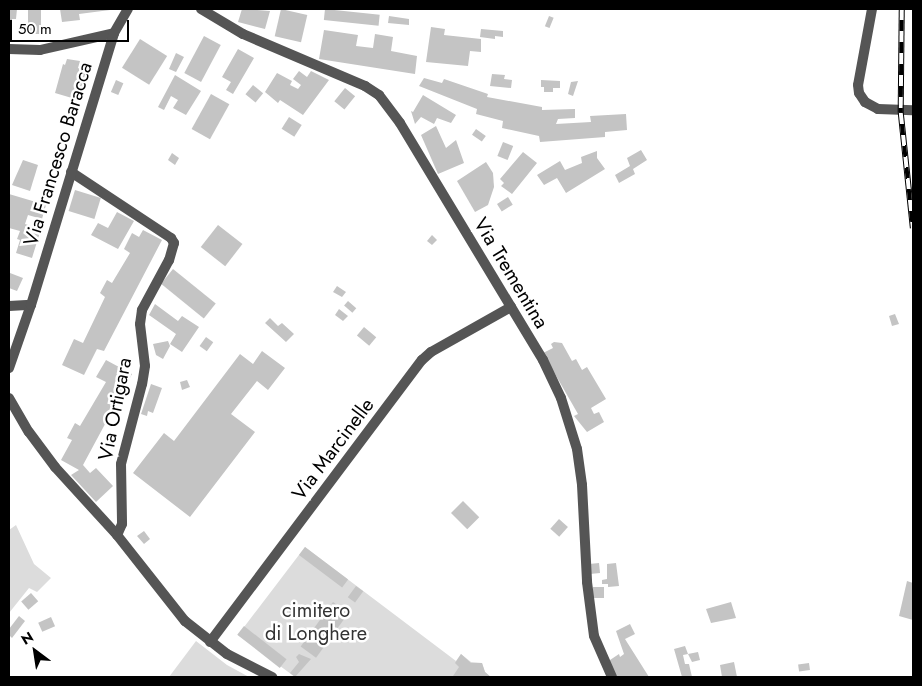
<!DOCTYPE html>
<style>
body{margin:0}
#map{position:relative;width:922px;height:686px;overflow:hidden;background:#fff;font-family:Jost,sans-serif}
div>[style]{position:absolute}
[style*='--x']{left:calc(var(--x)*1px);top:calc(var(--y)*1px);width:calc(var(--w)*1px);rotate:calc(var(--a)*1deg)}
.green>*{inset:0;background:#dcdcdc}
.building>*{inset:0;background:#c4c4c4;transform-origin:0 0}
.street>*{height:10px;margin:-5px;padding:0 5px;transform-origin:5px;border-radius:5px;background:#555}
.rail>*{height:5.5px;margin-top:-2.75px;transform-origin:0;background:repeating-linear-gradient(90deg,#fff 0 11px,#000 0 22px);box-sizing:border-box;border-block:1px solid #000}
span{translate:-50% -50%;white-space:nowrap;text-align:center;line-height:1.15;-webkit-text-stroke:5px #fff;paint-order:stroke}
.street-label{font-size:20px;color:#000}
.park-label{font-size:20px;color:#333}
.frame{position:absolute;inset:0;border:10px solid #000;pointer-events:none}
.north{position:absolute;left:10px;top:626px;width:50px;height:50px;-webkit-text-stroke:4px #fff;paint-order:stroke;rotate:329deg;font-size:14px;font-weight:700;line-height:20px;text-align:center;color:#000}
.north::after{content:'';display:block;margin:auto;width:18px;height:22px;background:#000;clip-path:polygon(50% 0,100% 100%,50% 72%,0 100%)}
.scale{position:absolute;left:10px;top:20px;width:119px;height:22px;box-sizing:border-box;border:2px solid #000;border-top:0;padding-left:6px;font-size:15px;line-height:18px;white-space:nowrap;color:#000;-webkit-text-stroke:4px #fff;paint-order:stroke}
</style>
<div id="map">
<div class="green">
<i style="clip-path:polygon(16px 525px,34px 564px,51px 578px,37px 592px,29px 588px,9px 613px,9px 530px)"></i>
<i style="clip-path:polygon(305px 547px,456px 661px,461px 654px,471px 662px,482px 663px,485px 672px,490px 677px,295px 677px,238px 635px)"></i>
<i style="clip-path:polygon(196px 641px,227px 665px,249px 677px,169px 677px)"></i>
</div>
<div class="building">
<i style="clip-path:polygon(9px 9px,17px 9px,16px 19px,12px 19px,12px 30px,9px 30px)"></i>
<i style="left:28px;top:9px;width:13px;height:25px"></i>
<i style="clip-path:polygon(60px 9px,110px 9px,110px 10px,79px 14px,80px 20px,62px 22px)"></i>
<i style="clip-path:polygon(242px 9px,270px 11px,265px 29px,238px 22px)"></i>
<i style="left:281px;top:9px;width:27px;height:28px;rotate:13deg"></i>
<i style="left:325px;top:9px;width:55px;height:11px;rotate:6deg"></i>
<i style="clip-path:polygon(389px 16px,409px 19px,409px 25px,388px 23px)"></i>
<i style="left:549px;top:16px;width:5px;height:11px;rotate:22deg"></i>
<i style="clip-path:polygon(431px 27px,445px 29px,444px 35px,481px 39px,481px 52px,470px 51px,468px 66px,426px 62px)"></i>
<i style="clip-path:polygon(481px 29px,503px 31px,503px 37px,495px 36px,495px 39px,480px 37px)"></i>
<i style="clip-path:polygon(324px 30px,358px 35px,356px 46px,373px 48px,375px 34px,393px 37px,391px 51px,417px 56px,415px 74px,319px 59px)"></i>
<i style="left:204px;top:36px;width:19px;height:42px;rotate:28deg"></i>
<i style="left:140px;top:39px;width:32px;height:34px;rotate:32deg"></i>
<i style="clip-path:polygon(238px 49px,254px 58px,233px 94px,226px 90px,231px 82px,222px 77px)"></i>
<i style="clip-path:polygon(176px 53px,184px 57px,176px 72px,169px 69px)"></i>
<i style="clip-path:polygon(67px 59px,80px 61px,78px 68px,90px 72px,82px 101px,55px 93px,63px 64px,65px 65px)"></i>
<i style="clip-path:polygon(299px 71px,307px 77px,311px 71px,329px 80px,303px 115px,280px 100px,278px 103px,265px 92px,277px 73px,292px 81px,290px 85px,298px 89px,301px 85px,293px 79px)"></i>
<i style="clip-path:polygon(492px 74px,505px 75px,504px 79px,512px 80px,511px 88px,490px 86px)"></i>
<i style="clip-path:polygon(175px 75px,201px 91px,186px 115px,173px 108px,178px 100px,171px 96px,164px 110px,158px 107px)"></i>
<i style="clip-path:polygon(424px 78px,442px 83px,444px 79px,488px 94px,487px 97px,542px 107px,542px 110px,575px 109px,575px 118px,558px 119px,556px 124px,591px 122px,590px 116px,626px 114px,627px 130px,605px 132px,605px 137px,540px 142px,539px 136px,502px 128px,503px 121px,476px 114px,477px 109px,419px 86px)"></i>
<i style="left:116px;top:80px;width:8px;height:13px;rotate:23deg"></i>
<i style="clip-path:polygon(541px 80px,560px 81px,560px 88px,553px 88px,553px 92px,544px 92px,544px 87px,541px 87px)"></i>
<i style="clip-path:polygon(578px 81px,573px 96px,568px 94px,571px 82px)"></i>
<i style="left:253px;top:85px;width:13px;height:12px;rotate:39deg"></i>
<i style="left:345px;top:88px;width:13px;height:17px;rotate:39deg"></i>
<i style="left:211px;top:94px;width:21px;height:40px;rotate:29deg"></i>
<i style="clip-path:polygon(423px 95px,456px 115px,451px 123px,437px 118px,434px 124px,421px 117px,415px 124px,411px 111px,413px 112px)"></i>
<i style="left:289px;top:117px;width:15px;height:14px;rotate:32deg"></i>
<i style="clip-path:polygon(436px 126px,446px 148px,456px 140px,464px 163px,438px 174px,421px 135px)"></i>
<i style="left:476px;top:129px;width:12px;height:7px;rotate:35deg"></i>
<i style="left:503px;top:142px;width:11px;height:15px;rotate:22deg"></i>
<i style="clip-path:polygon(641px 150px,647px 160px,633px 169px,635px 174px,619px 183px,615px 175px,630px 166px,627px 158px)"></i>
<i style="clip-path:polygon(597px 151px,597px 158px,605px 169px,566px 193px,557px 178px,544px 185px,537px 175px,560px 161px,565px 170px,582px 163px,581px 157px)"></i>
<i style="clip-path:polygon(523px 152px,537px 163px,512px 194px,501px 186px,504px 183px,500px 179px)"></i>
<i style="clip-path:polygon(172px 153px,179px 158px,175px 165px,168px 160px)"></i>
<i style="clip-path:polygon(23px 160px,38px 165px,30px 191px,12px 185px)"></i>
<i style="clip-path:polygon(486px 162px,493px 173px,494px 187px,488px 205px,475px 212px,457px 181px)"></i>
<i style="left:75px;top:190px;width:27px;height:22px;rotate:17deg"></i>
<i style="clip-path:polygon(9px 194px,46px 205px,42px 219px,28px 215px,25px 224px,41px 229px,32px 258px,16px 253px,20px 240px,17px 239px,20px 231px,9px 228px)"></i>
<i style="left:508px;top:197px;width:9px;height:13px;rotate:58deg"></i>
<i style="clip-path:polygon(117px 212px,134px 221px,118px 249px,91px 235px,98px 223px,108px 228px)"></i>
<i style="left:218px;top:225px;width:31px;height:28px;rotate:38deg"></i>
<i style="clip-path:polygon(143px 230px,162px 240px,104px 351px,97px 349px,84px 375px,62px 365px,74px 339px,83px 343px,105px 297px,100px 293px,107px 280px,112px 283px,130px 253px,124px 249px,132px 233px,139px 237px)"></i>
<i style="clip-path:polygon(432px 235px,437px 240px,432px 245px,427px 241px)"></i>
<i style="left:173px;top:269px;width:55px;height:19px;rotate:39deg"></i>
<i style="clip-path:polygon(10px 273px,23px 278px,17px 291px,9px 288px)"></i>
<i style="clip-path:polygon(337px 286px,346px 292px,342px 297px,333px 292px)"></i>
<i style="left:348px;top:301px;width:11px;height:6px;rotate:41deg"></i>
<i style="clip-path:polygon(155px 304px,178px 321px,182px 316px,199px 327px,182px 352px,170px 344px,176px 334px,149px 315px)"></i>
<i style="clip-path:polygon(339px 309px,348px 316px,343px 321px,335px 315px)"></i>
<i style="clip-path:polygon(895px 314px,899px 324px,892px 326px,889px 316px)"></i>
<i style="clip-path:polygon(270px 318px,278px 326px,282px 323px,294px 334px,286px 342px,265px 323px)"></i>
<i style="left:364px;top:327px;width:16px;height:11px;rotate:40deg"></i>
<i style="left:206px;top:337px;width:9px;height:11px;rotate:36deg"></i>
<i style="clip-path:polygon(168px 341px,170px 346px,163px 359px,156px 355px,153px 344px)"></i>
<i style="clip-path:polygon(554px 342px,562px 343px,572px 361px,576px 359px,582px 370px,587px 367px,606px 399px,591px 408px,594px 414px,599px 412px,604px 422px,587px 432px,574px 416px,578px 414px,543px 353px,553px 348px,551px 344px)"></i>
<i style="clip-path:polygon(262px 351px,285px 368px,268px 390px,257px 381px,231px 414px,255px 432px,190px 517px,133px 473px,164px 433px,174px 441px,240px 354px,253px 364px)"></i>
<i style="clip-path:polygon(106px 360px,132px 374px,83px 465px,90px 473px,96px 468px,113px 486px,96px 502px,71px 475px,79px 470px,61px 460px,72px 440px,67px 438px,75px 423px,80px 426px,106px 382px,96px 377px)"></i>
<i style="clip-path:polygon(187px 380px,190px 387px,182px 390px,180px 382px)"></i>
<i style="clip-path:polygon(151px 384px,162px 388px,153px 413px,148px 411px,147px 416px,141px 414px)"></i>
<i style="left:463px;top:501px;width:23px;height:17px;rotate:45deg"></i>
<i style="left:559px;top:519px;width:12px;height:13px;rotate:42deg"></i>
<i style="clip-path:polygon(144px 531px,150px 539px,144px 544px,137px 536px)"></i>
<i style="left:305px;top:547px;width:54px;height:10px;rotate:37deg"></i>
<i style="left:599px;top:563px;width:10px;height:10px;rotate:84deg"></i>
<i style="clip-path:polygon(616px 563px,619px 586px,608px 587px,608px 584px,602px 584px,602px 580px,607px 579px,607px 564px)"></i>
<i style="clip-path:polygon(907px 581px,913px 583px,913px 620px,899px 616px)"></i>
<i style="left:356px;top:586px;width:9px;height:14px;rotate:36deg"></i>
<i style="left:593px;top:587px;width:11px;height:11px"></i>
<i style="left:31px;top:593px;width:11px;height:13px;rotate:49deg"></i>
<i style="left:333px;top:602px;width:19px;height:55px;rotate:36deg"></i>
<i style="clip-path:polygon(731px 602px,736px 618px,711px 623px,706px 609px)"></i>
<i style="clip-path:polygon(19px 616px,25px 621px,12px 638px,9px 635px,9px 629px)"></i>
<i style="left:51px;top:617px;width:10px;height:14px;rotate:66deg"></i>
<i style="clip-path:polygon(630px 624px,635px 634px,625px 639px,649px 677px,617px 677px,607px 662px,619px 654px,620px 657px,624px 654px,616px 631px)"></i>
<i style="left:244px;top:626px;width:54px;height:11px;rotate:38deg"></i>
<i style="clip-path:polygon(685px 646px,688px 654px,698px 652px,700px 660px,692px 662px,688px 654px,683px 655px,685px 664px,689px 664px,692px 677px,682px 677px,674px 649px)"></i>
<i style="clip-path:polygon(299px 654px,311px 659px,295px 677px,290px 673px,299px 662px,296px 657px)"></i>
<i style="clip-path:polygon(461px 654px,471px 663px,482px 663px,485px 672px,491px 677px,453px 676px,459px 667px,455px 663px)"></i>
<i style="clip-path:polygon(734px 662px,737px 677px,722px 677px,720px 665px)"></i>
<i style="left:809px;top:663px;width:7px;height:11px;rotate:82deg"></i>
</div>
<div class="street">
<i style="--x:201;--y:9;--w:49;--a:30.8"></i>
<i style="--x:243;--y:34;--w:133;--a:23.1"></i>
<i style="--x:365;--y:86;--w:17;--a:33"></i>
<i style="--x:379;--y:95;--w:35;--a:53"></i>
<i style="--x:400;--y:123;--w:277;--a:58.9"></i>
<i style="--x:543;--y:360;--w:42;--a:64.7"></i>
<i style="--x:561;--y:398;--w:53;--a:72.6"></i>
<i style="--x:577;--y:449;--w:36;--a:82"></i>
<i style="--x:582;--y:485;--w:97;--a:87"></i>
<i style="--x:587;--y:582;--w:54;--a:82.6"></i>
<i style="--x:594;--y:636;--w:45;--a:66.3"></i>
<i style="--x:872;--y:9;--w:77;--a:100.4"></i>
<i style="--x:858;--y:85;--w:8;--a:83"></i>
<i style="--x:859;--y:93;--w:11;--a:56"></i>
<i style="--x:865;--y:102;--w:15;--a:28"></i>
<i style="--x:878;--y:109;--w:35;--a:2"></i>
<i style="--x:9;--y:49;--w:31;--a:2"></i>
<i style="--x:40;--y:50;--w:76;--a:-12.9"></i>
<i style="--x:71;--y:172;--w:120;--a:33.4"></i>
<i style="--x:171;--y:238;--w:6;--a:59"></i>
<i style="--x:174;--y:243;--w:18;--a:106"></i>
<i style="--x:169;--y:260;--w:57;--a:118.4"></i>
<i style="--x:142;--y:310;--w:14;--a:98"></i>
<i style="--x:140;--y:324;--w:42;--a:83.2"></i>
<i style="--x:145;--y:366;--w:18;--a:99"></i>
<i style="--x:142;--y:384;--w:83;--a:104.7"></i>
<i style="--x:121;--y:464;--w:60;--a:89"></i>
<i style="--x:122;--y:524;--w:12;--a:114"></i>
<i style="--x:9;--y:306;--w:22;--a:-3"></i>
<i style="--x:9;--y:368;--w:67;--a:-70.8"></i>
<i style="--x:31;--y:305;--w:284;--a:-73"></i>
<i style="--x:114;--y:33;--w:28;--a:-60"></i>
<i style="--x:9;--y:398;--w:39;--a:60"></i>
<i style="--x:29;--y:432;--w:44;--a:53.4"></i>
<i style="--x:55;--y:467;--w:92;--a:47.6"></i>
<i style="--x:117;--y:535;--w:110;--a:51.7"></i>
<i style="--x:185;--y:621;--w:53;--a:38.2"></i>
<i style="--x:227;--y:654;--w:51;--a:27.1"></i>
<i style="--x:210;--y:642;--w:353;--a:-53.1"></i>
<i style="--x:422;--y:360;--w:12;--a:-42"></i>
<i style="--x:431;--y:352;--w:92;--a:-29.4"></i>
</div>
<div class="rail">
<i style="--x:902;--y:9;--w:104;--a:90.6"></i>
<i style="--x:901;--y:113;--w:116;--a:84"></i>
</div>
<div class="street-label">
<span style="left:58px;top:154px;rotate:-73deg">Via Francesco Baracca</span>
<span style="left:511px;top:273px;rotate:59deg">Via Trementina</span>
<span style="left:115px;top:409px;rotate:-79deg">Via Ortigara</span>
<span style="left:333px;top:449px;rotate:-53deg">Via Marcinelle</span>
</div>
<div class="park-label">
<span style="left:316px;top:622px">cimitero<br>di Longhere</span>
</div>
<div class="frame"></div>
<div class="north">N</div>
<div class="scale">50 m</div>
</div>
